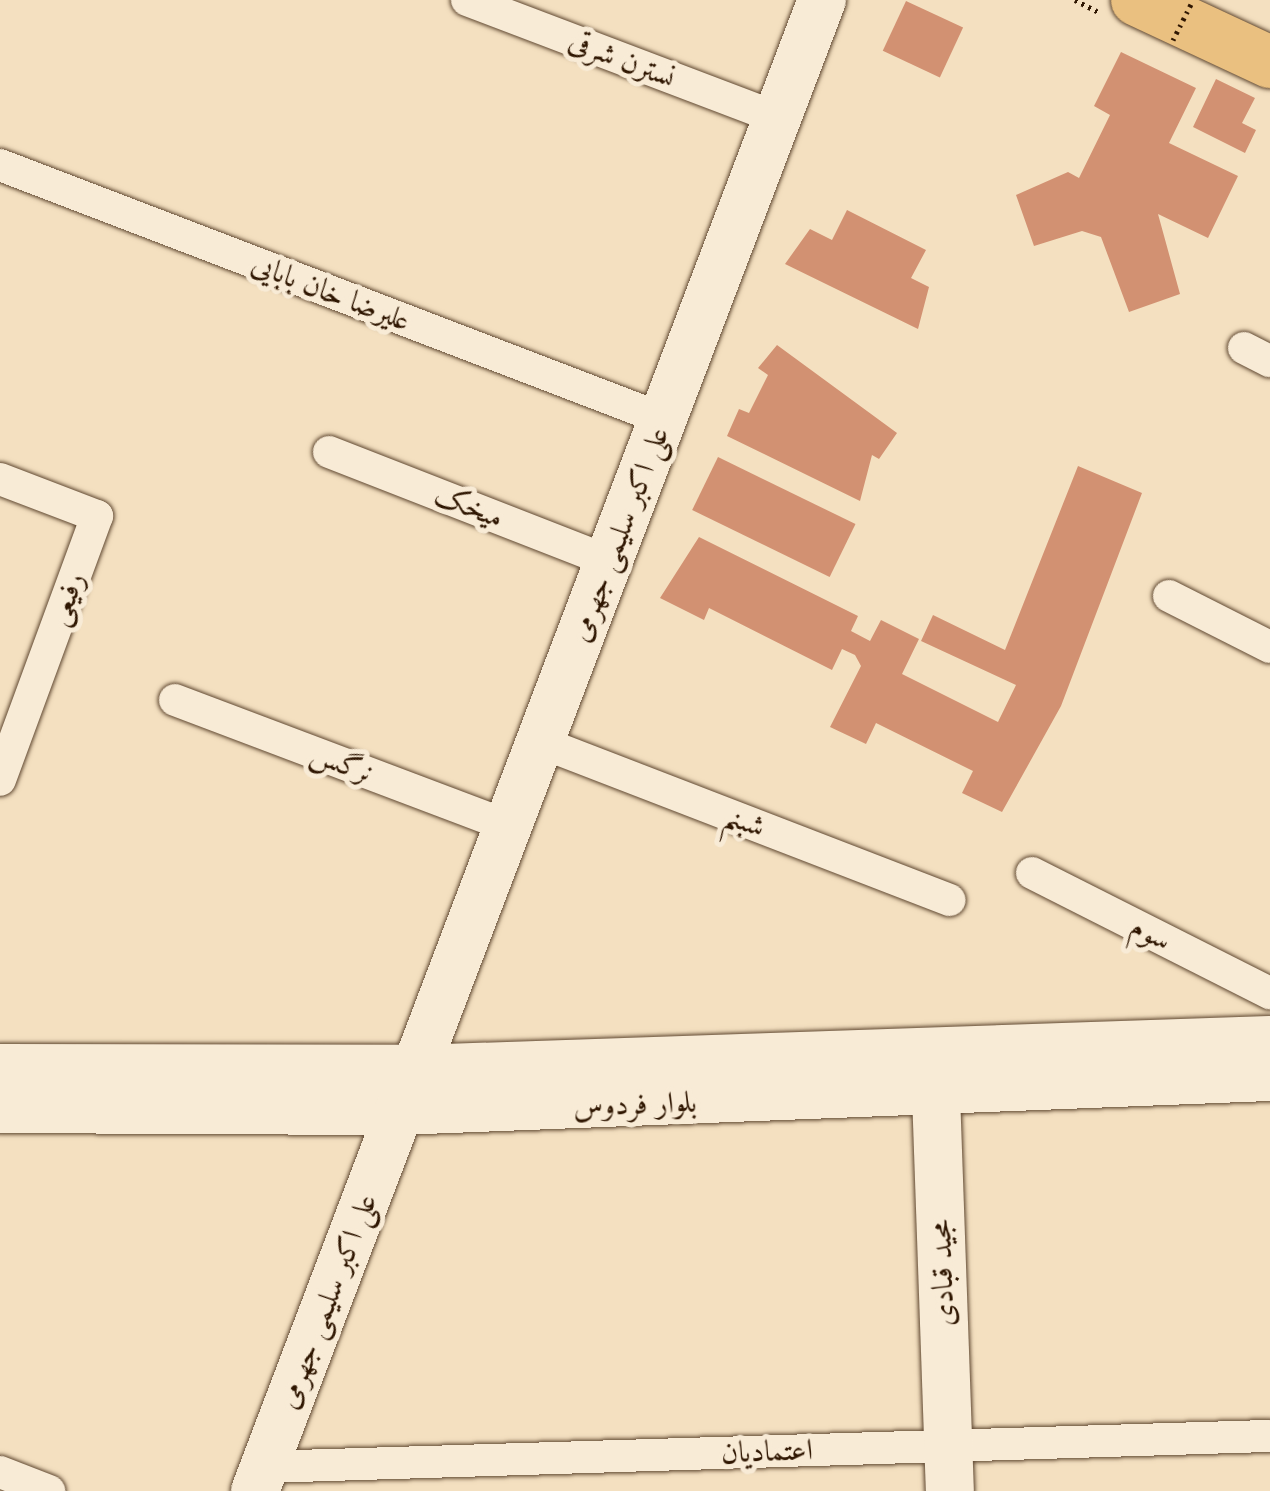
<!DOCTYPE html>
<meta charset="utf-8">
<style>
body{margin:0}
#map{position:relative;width:1270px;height:1491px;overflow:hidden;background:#f4e0c0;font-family:"Libre Caslon Text",Amiri,serif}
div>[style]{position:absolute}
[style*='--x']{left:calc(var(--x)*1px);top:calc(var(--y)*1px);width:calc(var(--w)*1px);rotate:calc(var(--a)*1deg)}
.building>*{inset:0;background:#d29172;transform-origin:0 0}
.path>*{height:5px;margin-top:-2.5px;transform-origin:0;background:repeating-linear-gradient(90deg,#2f1601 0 2.5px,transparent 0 7.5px)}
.roads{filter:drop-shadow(0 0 2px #604831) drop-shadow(0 0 2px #604831)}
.street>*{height:32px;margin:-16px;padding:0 16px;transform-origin:16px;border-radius:16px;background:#f8ebd6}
.secondary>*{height:48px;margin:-24px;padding:0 24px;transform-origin:24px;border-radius:24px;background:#f8ebd6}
.primary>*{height:52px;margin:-26px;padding:0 26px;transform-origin:26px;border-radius:26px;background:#eac080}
.path-bridge>*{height:5px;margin-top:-2.5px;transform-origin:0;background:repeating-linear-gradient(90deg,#2f1601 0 2.5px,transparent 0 7.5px)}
span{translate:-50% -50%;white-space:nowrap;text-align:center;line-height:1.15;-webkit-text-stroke:10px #f8ebd6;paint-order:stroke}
.street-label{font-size:30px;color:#2f1601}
</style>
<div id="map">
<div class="building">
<i style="left:906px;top:1px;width:63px;height:55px;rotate:25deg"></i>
<i style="clip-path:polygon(1121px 52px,1196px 88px,1169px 143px,1238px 176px,1208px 238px,1158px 214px,1180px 294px,1129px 312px,1101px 237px,1082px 231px,1034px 246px,1016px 195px,1068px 172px,1079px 178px,1110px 115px,1094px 106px)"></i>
<i style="clip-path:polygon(1216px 79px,1255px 98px,1242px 123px,1256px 130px,1245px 153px,1193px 127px)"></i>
<i style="clip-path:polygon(847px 210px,926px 250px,911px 278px,929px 287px,918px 329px,785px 264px,810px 229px,832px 240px)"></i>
<i style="clip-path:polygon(777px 345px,897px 433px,879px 459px,872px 455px,860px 501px,727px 436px,739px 409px,749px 413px,768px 375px,758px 368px)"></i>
<i style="left:718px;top:457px;width:153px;height:59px;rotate:26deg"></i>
<i style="clip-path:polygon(1078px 466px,1142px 493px,1061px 706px,1002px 812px,962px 793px,973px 771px,876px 723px,866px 744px,830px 727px,861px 666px,855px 655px,842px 649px,832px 670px,709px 608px,704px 620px,660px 598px,699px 537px,858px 616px,851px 631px,870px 641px,881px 620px,919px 639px,902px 674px,998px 722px,1016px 685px,921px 641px,933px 615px,1005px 650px)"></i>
</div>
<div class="path">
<i style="--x:1075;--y:0;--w:27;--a:27"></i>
</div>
<div class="roads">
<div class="street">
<i style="--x:467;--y:0;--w:332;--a:20.8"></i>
<i style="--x:0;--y:165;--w:710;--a:20.96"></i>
<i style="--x:1244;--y:348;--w:29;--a:27"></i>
<i style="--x:329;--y:452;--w:300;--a:21.3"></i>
<i style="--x:0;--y:479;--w:104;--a:20.9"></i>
<i style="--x:97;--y:516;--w:281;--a:110.2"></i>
<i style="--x:1169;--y:596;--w:113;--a:26.8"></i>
<i style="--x:175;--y:700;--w:356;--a:20.7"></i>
<i style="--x:540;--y:742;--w:439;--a:21.1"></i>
<i style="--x:1032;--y:873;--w:267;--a:26.8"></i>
<i style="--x:264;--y:1467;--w:1006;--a:-1.77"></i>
<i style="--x:0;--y:1472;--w:53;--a:21.2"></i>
</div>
<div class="secondary">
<i style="--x:935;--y:1065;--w:426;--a:88"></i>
<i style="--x:0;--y:1068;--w:416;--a:0.1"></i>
<i style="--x:416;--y:1069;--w:854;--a:-1.94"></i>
<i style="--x:0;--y:1109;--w:399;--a:0.3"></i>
<i style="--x:399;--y:1111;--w:872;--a:-2.24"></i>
<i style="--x:255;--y:1491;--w:1595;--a:-69.18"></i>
</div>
<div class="primary">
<i style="--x:1137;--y:0;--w:147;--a:25"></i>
</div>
</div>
<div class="path-bridge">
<i style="--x:1173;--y:40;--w:45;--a:-63.4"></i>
</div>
<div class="street-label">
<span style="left:622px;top:59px;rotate:21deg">نسترن شرقی</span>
<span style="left:331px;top:292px;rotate:21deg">علیرضا خان بابایی</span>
<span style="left:469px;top:506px;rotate:21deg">میخک</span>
<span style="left:619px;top:534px;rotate:-69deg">علی اکبر سلیمی جهرمی</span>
<span style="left:66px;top:599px;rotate:-70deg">رفیعی</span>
<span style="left:342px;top:763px;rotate:21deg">نرگس</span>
<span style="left:745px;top:821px;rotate:21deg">شبنم</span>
<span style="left:1151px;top:933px;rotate:27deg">سوم</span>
<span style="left:635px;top:1104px;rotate:-2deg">بلوار فردوس</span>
<span style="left:942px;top:1273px;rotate:-92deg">مجید قبادی</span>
<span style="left:327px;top:1301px;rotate:-69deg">علی اکبر سلیمی جهرمی</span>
<span style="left:767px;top:1451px;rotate:-2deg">اعتمادیان</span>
</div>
</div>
